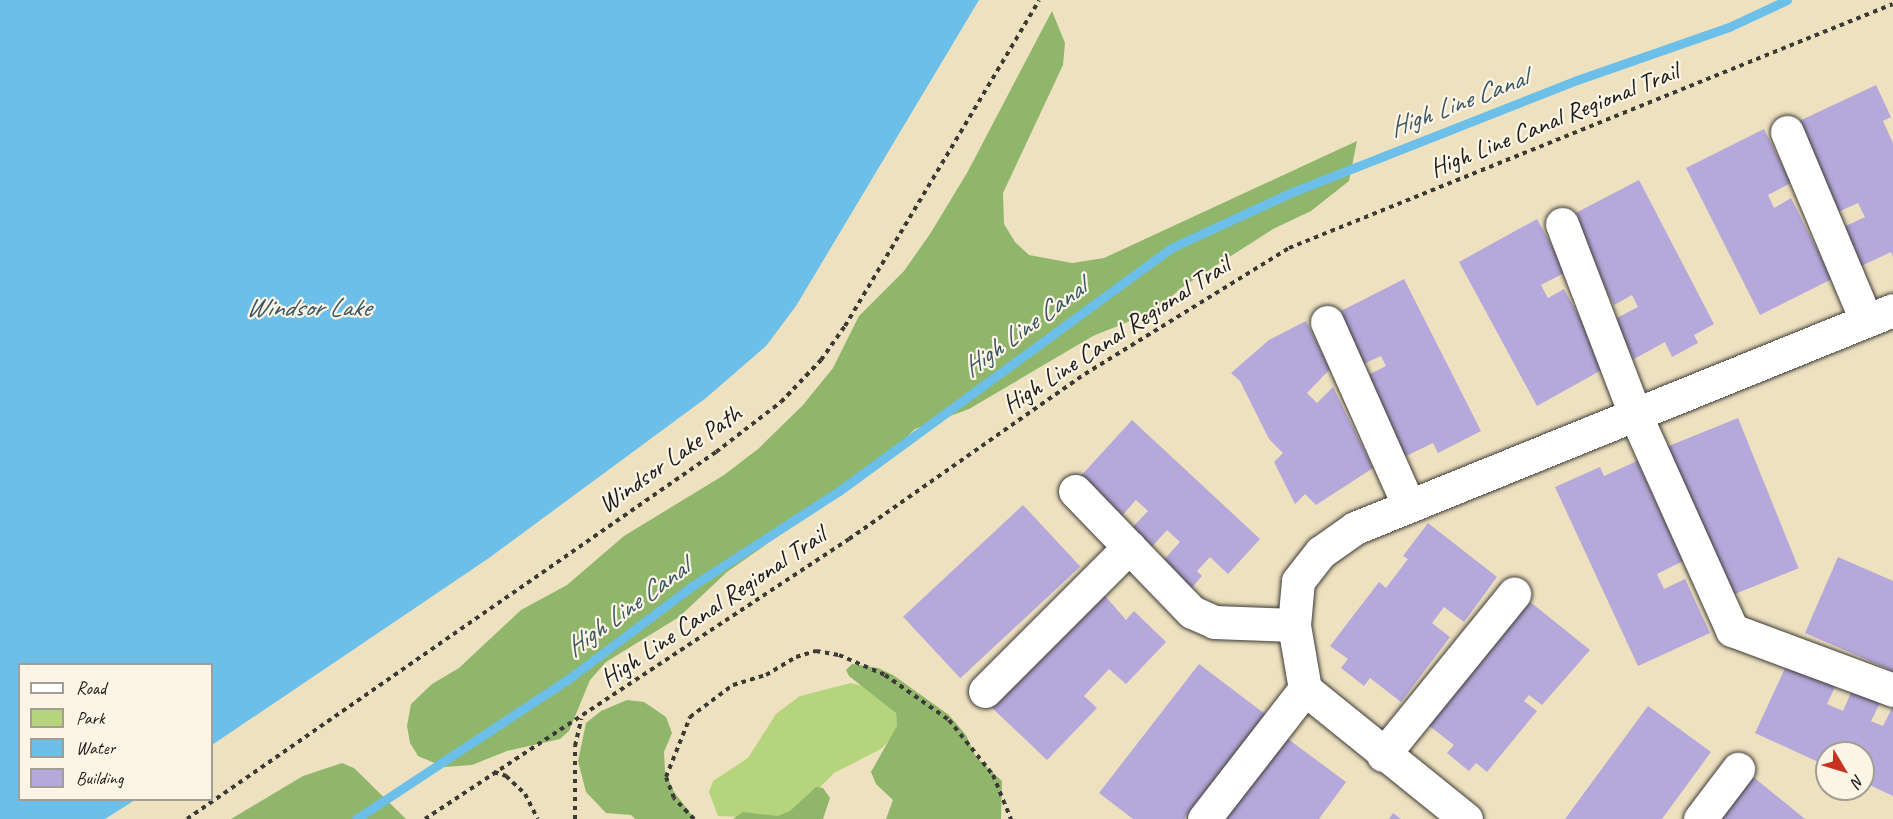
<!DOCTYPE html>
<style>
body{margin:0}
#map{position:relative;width:1893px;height:819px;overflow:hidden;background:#eee1c0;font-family:Caveat,sans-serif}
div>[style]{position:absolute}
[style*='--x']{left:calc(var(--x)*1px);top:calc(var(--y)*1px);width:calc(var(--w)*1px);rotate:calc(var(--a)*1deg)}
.green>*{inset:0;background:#b5d47b}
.forest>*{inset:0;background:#90b66b}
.water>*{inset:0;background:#6cbfe8}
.stream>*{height:9px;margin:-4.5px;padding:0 4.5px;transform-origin:4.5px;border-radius:4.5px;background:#6cbfe8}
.building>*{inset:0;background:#b5a8da;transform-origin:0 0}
.path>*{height:4px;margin-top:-2px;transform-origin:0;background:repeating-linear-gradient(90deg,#3c3a35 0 4.5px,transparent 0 9px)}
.roads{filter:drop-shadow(0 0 2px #3c3a35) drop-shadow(0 0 2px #3c3a35)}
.minor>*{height:33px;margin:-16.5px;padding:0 16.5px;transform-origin:16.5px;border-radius:16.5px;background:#fff}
span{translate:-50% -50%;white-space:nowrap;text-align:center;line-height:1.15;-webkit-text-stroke:4.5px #fcf5e5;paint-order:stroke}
.street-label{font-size:26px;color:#1c1c1c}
.water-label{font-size:27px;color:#385563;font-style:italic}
.legend{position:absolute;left:18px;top:663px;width:195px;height:138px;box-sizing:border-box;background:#fcf5e5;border:2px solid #a29e95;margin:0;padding:8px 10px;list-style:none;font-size:18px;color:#1c1c1c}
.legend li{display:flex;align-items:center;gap:12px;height:30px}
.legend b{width:30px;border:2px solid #a29e95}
.north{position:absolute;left:1815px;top:741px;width:60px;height:60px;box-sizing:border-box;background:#fcf5e5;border:2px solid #a29e95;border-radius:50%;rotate:128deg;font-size:16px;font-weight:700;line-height:24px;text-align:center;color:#1c1c1c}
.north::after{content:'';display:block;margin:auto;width:21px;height:27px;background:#c8321e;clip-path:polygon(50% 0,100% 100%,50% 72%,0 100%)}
</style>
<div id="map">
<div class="green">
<i style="clip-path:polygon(851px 683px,877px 690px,896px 713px,897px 726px,892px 738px,881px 749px,834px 773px,789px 819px,718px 816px,709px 792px,713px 781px,748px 758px,776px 714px,800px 696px)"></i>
</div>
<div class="forest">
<i style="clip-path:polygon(1052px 11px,1065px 43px,1063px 65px,1003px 193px,1004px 224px,1015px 242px,1029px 255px,1072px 263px,1104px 258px,1357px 141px,1349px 181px,1311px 211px,1273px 229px,1181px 288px,1157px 310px,1093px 336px,969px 409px,915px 429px,876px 467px,727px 572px,679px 617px,606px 662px,590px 680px,569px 731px,560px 739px,507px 751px,472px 765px,444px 767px,418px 756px,410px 743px,407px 726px,411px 704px,432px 684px,459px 668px,521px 610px,567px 585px,624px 536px,724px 475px,758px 449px,803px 405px,833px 368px,859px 316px,904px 271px,930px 234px,967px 173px)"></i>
<i style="clip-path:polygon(852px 664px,878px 668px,893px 675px,949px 715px,966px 735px,976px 757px,1002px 781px,1001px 819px,886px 819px,893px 800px,876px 784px,871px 772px,897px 726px,896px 713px,849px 676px,846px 670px)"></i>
<i style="clip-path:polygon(627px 700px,644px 702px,666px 717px,672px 733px,664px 752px,665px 771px,674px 792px,695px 819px,635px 819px,631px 815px,606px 813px,586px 792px,578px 761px,586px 723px,601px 711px)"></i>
<i style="clip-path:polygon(342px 763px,354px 768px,406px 819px,231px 819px,303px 776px)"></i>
<i style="clip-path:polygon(816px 787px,823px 788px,830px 798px,823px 819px,733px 819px,743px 812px,778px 816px,790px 811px)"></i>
</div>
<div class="water">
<i style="clip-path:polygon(0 0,979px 0,796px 306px,766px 346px,706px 398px,489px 558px,212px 745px,212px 664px,20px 664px,20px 800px,135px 800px,105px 819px,0 819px)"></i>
</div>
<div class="stream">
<i style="--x:356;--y:819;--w:258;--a:-33.4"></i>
<i style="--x:571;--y:677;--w:151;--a:-36.9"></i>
<i style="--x:692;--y:586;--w:175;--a:-32.9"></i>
<i style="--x:839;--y:491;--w:411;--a:-36.2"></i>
<i style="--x:1171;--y:248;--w:131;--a:-24.8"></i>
<i style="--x:1290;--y:193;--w:308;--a:-21.5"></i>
<i style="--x:1577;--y:80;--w:161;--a:-19.2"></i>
<i style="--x:1729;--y:27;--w:64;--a:-25"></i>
</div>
<div class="building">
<i style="clip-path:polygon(1876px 85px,1891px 117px,1883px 121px,1893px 143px,1893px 257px,1891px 252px,1857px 268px,1839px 229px,1865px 217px,1858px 203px,1836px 213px,1795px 123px)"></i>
<i style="clip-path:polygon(1764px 129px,1791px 183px,1768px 195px,1774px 208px,1791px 198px,1832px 279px,1760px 315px,1686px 168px)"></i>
<i style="clip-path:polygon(1639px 180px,1714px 324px,1694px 335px,1698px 343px,1672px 357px,1665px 342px,1634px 359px,1613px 320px,1638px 307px,1632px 295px,1614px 305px,1568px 217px)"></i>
<i style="clip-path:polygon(1537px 219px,1566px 272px,1541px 285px,1548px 298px,1564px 289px,1607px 367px,1537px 406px,1459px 262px)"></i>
<i style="clip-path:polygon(1404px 279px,1481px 431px,1438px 453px,1433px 443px,1402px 458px,1362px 378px,1386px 366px,1381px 356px,1361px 365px,1335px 314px)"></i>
<i style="clip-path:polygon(1306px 321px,1330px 369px,1307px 393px,1317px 403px,1333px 387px,1373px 468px,1316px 505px,1305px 494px,1295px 504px,1274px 462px,1283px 453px,1269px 439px,1240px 381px,1231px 373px,1269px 340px)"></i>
<i style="left:1738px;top:418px;width:162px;height:82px;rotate:68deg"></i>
<i style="clip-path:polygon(1132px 420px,1260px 539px,1228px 574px,1210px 557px,1197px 571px,1202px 576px,1190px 590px,1161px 563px,1180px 542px,1167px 530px,1150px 549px,1130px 530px,1148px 511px,1136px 500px,1120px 518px,1078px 479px)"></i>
<i style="clip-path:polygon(1637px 461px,1683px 561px,1657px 574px,1664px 589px,1685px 579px,1710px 633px,1638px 666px,1555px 487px,1600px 467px,1604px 476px)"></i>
<i style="left:1023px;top:505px;width:84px;height:164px;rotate:47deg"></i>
<i style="clip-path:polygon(1428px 523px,1497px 577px,1464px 622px,1444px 607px,1432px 623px,1450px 637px,1401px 702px,1370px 678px,1364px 686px,1341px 668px,1348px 659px,1330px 646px,1379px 582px,1386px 588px,1408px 559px,1403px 556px)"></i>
<i style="clip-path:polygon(1838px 557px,1893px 581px,1893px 671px,1805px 633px)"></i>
<i style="clip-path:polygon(1099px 589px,1126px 620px,1134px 611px,1166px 642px,1126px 684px,1109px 669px,1084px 696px,1097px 708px,1047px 760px,989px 705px)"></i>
<i style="clip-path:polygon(1524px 597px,1590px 650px,1542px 705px,1529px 695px,1524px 701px,1537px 711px,1487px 772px,1476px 763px,1469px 771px,1447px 753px,1454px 745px,1423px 721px)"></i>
<i style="clip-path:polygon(1788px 662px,1836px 685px,1827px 704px,1843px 711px,1853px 688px,1881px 701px,1871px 721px,1883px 726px,1893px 706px,1893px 796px,1863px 782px,1863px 753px,1827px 753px,1827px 766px,1755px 733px)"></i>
<i style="clip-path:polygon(1199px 664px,1265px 714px,1184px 819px,1133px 819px,1099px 793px)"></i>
<i style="clip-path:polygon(1648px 706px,1711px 752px,1662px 819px,1565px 819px)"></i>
<i style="clip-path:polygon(1284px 736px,1346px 782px,1319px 819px,1222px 819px)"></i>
<i style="clip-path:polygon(1746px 771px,1805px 819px,1708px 819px)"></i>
<i style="clip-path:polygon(1393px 813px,1401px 819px,1389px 819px)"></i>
</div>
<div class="path">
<i style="--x:494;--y:772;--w:13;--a:18"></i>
<i style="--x:506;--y:776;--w:26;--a:43"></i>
<i style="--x:525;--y:794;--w:28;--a:63"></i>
<i style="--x:187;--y:819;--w:644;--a:-34.75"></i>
<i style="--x:716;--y:452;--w:82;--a:-37.6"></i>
<i style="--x:781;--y:402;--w:58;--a:-46.4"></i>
<i style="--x:821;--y:360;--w:42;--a:-54.8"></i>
<i style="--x:845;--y:326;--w:379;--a:-59.2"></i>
<i style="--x:425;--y:819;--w:508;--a:-33.44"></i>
<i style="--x:849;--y:539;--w:288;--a:-35"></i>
<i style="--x:1085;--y:374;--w:240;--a:-31.7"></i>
<i style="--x:1289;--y:248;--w:651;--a:-22"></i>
<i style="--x:575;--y:819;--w:73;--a:-90"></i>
<i style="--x:575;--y:746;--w:28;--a:-77"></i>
<i style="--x:694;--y:819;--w:29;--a:-134"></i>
<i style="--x:674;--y:798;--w:22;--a:-111"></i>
<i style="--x:666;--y:777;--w:65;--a:-68.2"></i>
<i style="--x:690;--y:717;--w:54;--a:-36.7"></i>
<i style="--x:733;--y:685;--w:34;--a:-17"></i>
<i style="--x:766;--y:675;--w:35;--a:-31"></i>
<i style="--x:796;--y:657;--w:21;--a:-17"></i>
<i style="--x:816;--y:651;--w:23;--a:10"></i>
<i style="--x:839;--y:655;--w:50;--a:23.5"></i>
<i style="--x:885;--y:675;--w:78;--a:35.1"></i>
<i style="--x:949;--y:720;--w:70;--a:51.3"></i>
<i style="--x:993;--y:775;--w:48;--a:67.8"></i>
</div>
<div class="roads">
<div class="minor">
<i style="--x:1787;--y:132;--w:204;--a:67.2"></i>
<i style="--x:1562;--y:224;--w:204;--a:69"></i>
<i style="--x:1635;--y:414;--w:237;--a:65.8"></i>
<i style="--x:1732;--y:630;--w:172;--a:20.4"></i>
<i style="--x:1327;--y:322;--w:201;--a:66"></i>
<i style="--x:1075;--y:491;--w:168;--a:46"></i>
<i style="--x:1192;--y:612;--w:24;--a:24"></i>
<i style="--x:1214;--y:622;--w:80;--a:2.1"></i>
<i style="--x:985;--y:691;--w:204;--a:-45"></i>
<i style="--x:1383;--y:755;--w:208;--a:-50.9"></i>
<i style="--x:1204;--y:819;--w:165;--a:-52.2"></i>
<i style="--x:1466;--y:819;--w:207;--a:-141.1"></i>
<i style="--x:1305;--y:689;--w:65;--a:-99.8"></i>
<i style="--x:1294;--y:625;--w:44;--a:-84.8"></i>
<i style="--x:1298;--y:581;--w:37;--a:-52"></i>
<i style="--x:1321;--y:552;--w:42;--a:-35.2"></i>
<i style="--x:1355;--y:528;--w:580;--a:-22.06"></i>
<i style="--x:1700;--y:819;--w:63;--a:-52.8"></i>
</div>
</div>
<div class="street-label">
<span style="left:1554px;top:120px;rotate:-22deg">High Line Canal Regional Trail</span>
<span style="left:1116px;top:335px;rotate:-33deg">High Line Canal Regional Trail</span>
<span style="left:670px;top:459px;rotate:-35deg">Windsor Lake Path</span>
<span style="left:713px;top:607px;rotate:-34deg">High Line Canal Regional Trail</span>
</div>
<div class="water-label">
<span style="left:1458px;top:103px;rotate:-21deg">High Line Canal</span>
<span style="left:308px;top:308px">Windsor Lake</span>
<span style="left:1024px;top:328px;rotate:-36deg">High Line Canal</span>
<span style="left:627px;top:608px;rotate:-36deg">High Line Canal</span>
</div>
<ul class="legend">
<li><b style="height:8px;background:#fff"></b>Road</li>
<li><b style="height:16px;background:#b5d47b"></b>Park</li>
<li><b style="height:16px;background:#6cbfe8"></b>Water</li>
<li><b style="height:16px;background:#b5a8da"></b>Building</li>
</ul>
<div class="north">N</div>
</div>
